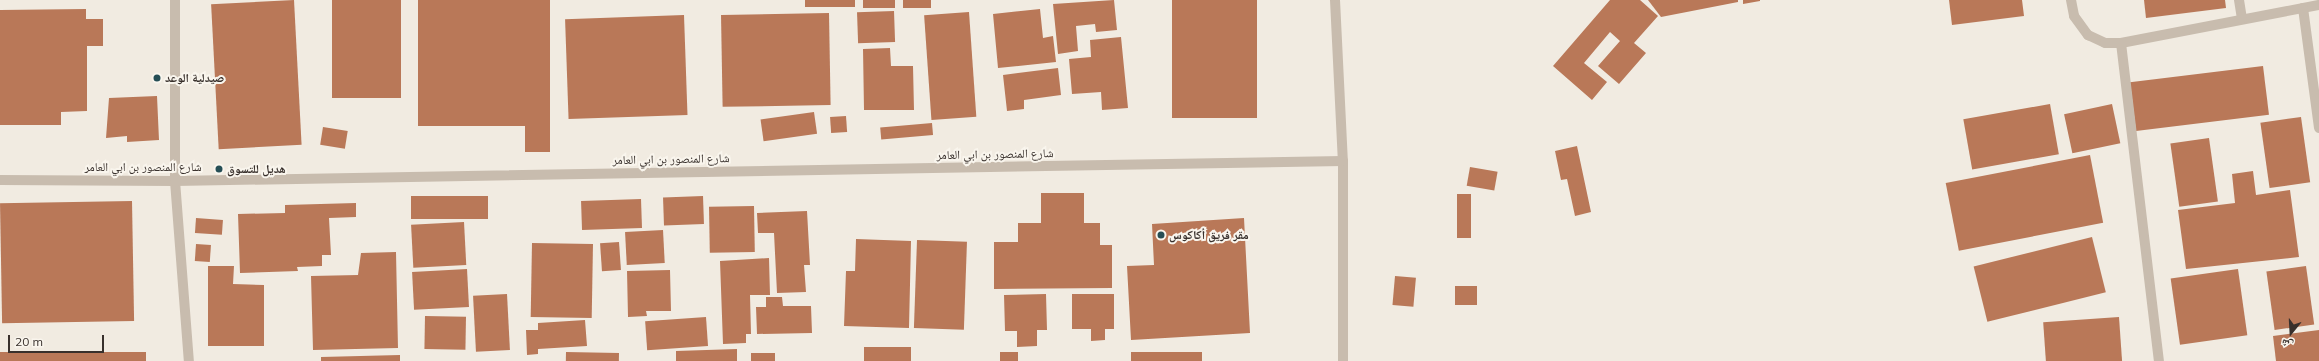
<!DOCTYPE html>
<meta charset="utf-8">
<style>
body{margin:0}
#map{position:relative;width:2319px;height:361px;overflow:hidden;background:#f1ebe1;font-family:Mulish,"Noto Naskh Arabic",sans-serif}
div>[style]{position:absolute}
[style*='--x']{left:calc(var(--x)*1px);top:calc(var(--y)*1px);width:calc(var(--w)*1px);rotate:calc(var(--a)*1deg)}
.building>*{inset:0;background:#b97858;transform-origin:0 0}
.minor>*{height:10px;margin:-5px;padding:0 5px;transform-origin:5px;border-radius:5px;background:#c8bcae}
.dots>*{width:11px;height:11px;translate:-50% -50%;box-sizing:border-box;border:2px solid #f9f5ed;border-radius:50%}
span{translate:-50% -50%;white-space:nowrap;text-align:center;line-height:1.15;-webkit-text-stroke:4px #f9f5ed;paint-order:stroke}
.poi-label{font-size:12px;color:#38302c;font-weight:700}
.left{translate:0 -50%;text-align:left}
.street-label{font-size:12px;color:#38302c}
.north{position:absolute;left:2271px;top:313px;width:40px;height:40px;-webkit-text-stroke:3px #f9f5ed;paint-order:stroke;rotate:198deg;font-size:11px;font-weight:700;line-height:16px;text-align:center;color:#38302c}
.north::after{content:'';display:block;margin:auto;width:14px;height:18px;background:#38302c;clip-path:polygon(50% 0,100% 100%,50% 72%,0 100%)}
.scale{position:absolute;left:8px;top:335px;width:96px;height:18px;box-sizing:border-box;border:2px solid #38302c;border-top:0;padding-left:5px;font-size:12px;line-height:14px;white-space:nowrap;color:#38302c;-webkit-text-stroke:3px #f9f5ed;paint-order:stroke}
</style>
<div id="map">
<div class="building">
<i style="left:294px;top:0;width:145px;height:83px;rotate:87deg"></i>
<i style="left:332px;top:0;width:69px;height:98px"></i>
<i style="clip-path:polygon(418px 0,550px 0,550px 152px,525px 152px,525px 126px,418px 126px)"></i>
<i style="left:805px;top:0;width:50px;height:7px"></i>
<i style="left:863px;top:0;width:32px;height:8px"></i>
<i style="left:903px;top:0;width:28px;height:8px"></i>
<i style="clip-path:polygon(1114px 0,1117px 30px,1096px 32px,1095px 24px,1076px 26px,1078px 51px,1058px 54px,1053px 4px)"></i>
<i style="left:1172px;top:0;width:85px;height:118px"></i>
<i style="clip-path:polygon(1610px 0,1640px 0,1658px 16px,1634px 43px,1646px 53px,1619px 84px,1598px 66px,1620px 41px,1610px 32px,1584px 63px,1607px 82px,1592px 100px,1553px 66px)"></i>
<i style="clip-path:polygon(1648px 0,1738px 0,1738px 2px,1661px 17px)"></i>
<i style="clip-path:polygon(1743px 0,1760px 0,1760px 1px,1743px 4px)"></i>
<i style="clip-path:polygon(1949px 0,2022px 0,2024px 16px,1952px 25px)"></i>
<i style="clip-path:polygon(2144px 0,2225px 0,2226px 8px,2146px 18px)"></i>
<i style="clip-path:polygon(86px 9px,86px 19px,103px 19px,103px 46px,87px 46px,87px 111px,61px 112px,61px 125px,0 125px,0 10px)"></i>
<i style="clip-path:polygon(1040px 9px,1043px 38px,1053px 36px,1056px 62px,998px 68px,993px 14px)"></i>
<i style="left:894px;top:11px;width:31px;height:37px;rotate:88deg"></i>
<i style="left:969px;top:12px;width:105px;height:45px;rotate:86deg"></i>
<i style="left:829px;top:13px;width:92px;height:108px;rotate:89deg"></i>
<i style="left:684px;top:15px;width:100px;height:119px;rotate:88deg"></i>
<i style="clip-path:polygon(1121px 37px,1128px 108px,1102px 110px,1101px 92px,1072px 94px,1069px 59px,1091px 57px,1090px 40px)"></i>
<i style="clip-path:polygon(890px 48px,891px 66px,913px 66px,914px 110px,864px 110px,863px 49px)"></i>
<i style="left:2263px;top:66px;width:49px;height:134px;rotate:83deg"></i>
<i style="clip-path:polygon(1058px 68px,1061px 95px,1024px 100px,1024px 109px,1007px 111px,1003px 75px)"></i>
<i style="clip-path:polygon(157px 96px,159px 140px,127px 142px,127px 136px,106px 138px,109px 98px)"></i>
<i style="left:2050px;top:104px;width:51px;height:88px;rotate:80deg"></i>
<i style="left:2112px;top:104px;width:40px;height:49px;rotate:78deg"></i>
<i style="left:814px;top:112px;width:22px;height:54px;rotate:82deg"></i>
<i style="left:846px;top:116px;width:16px;height:16px;rotate:86deg"></i>
<i style="left:2301px;top:117px;width:66px;height:41px;rotate:82deg"></i>
<i style="left:932px;top:123px;width:12px;height:52px;rotate:85deg"></i>
<i style="left:323px;top:127px;width:25px;height:18px;rotate:9deg"></i>
<i style="left:2209px;top:138px;width:64px;height:39px;rotate:82deg"></i>
<i style="clip-path:polygon(1577px 146px,1591px 212px,1575px 216px,1567px 179px,1561px 180px,1555px 151px)"></i>
<i style="left:2090px;top:155px;width:69px;height:147px;rotate:79deg"></i>
<i style="left:1470px;top:167px;width:28px;height:19px;rotate:10deg"></i>
<i style="clip-path:polygon(2253px 171px,2256px 195px,2290px 190px,2299px 257px,2186px 269px,2178px 210px,2235px 203px,2232px 174px)"></i>
<i style="clip-path:polygon(1041px 193px,1084px 193px,1084px 223px,1100px 223px,1100px 245px,1112px 245px,1112px 288px,994px 289px,994px 242px,1018px 242px,1018px 223px,1041px 223px)"></i>
<i style="left:1457px;top:194px;width:14px;height:44px"></i>
<i style="left:411px;top:196px;width:77px;height:23px"></i>
<i style="left:703px;top:196px;width:28px;height:40px;rotate:88deg"></i>
<i style="left:641px;top:199px;width:29px;height:60px;rotate:88deg"></i>
<i style="left:132px;top:201px;width:120px;height:132px;rotate:89deg"></i>
<i style="clip-path:polygon(356px 203px,356px 217px,329px 218px,331px 255px,322px 255px,322px 266px,297px 267px,298px 271px,240px 273px,238px 214px,285px 213px,285px 205px)"></i>
<i style="left:754px;top:206px;width:46px;height:45px;rotate:89deg"></i>
<i style="clip-path:polygon(807px 211px,810px 265px,804px 265px,806px 292px,777px 293px,774px 233px,758px 233px,757px 213px)"></i>
<i style="left:196px;top:218px;width:27px;height:15px;rotate:4deg"></i>
<i style="clip-path:polygon(1244px 218px,1250px 333px,1131px 340px,1127px 266px,1154px 265px,1152px 224px)"></i>
<i style="left:464px;top:222px;width:43px;height:53px;rotate:87deg"></i>
<i style="left:663px;top:230px;width:33px;height:38px;rotate:87deg"></i>
<i style="left:2092px;top:237px;width:57px;height:122px;rotate:76deg"></i>
<i style="clip-path:polygon(856px 239px,911px 241px,909px 328px,844px 326px,846px 271px,855px 271px)"></i>
<i style="left:917px;top:240px;width:50px;height:88px;rotate:2deg"></i>
<i style="left:619px;top:242px;width:28px;height:19px;rotate:86deg"></i>
<i style="left:532px;top:243px;width:61px;height:74px;rotate:1deg"></i>
<i style="left:196px;top:244px;width:15px;height:17px;rotate:4deg"></i>
<i style="clip-path:polygon(396px 252px,398px 348px,313px 350px,311px 276px,358px 275px,361px 253px)"></i>
<i style="clip-path:polygon(769px 258px,770px 295px,750px 295px,751px 334px,746px 334px,746px 343px,723px 344px,720px 261px)"></i>
<i style="clip-path:polygon(208px 266px,234px 266px,233px 284px,264px 285px,264px 346px,208px 346px)"></i>
<i style="left:2306px;top:266px;width:59px;height:40px;rotate:82deg"></i>
<i style="left:467px;top:269px;width:38px;height:55px;rotate:87deg"></i>
<i style="left:2238px;top:269px;width:67px;height:68px;rotate:82deg"></i>
<i style="clip-path:polygon(670px 270px,671px 311px,646px 311px,647px 316px,628px 317px,627px 271px)"></i>
<i style="left:1395px;top:276px;width:21px;height:29px;rotate:5deg"></i>
<i style="left:1455px;top:286px;width:22px;height:19px"></i>
<i style="left:507px;top:294px;width:56px;height:34px;rotate:87deg"></i>
<i style="clip-path:polygon(1046px 294px,1047px 330px,1037px 330px,1037px 346px,1017px 347px,1017px 331px,1005px 331px,1004px 295px)"></i>
<i style="clip-path:polygon(1072px 294px,1114px 294px,1114px 329px,1105px 329px,1105px 340px,1091px 341px,1091px 329px,1072px 329px)"></i>
<i style="clip-path:polygon(766px 297px,782px 297px,783px 306px,811px 306px,812px 333px,757px 334px,756px 307px,766px 307px)"></i>
<i style="left:425px;top:316px;width:41px;height:33px;rotate:1deg"></i>
<i style="left:706px;top:317px;width:29px;height:61px;rotate:86deg"></i>
<i style="left:2119px;top:317px;width:44px;height:76px;rotate:86deg"></i>
<i style="clip-path:polygon(585px 320px,587px 346px,538px 349px,538px 354px,527px 355px,526px 330px,538px 330px,538px 323px)"></i>
<i style="clip-path:polygon(2319px 330px,2319px 361px,2276px 361px,2273px 336px)"></i>
<i style="left:911px;top:347px;width:14px;height:47px;rotate:90deg"></i>
<i style="clip-path:polygon(737px 349px,737px 361px,676px 361px,676px 351px)"></i>
<i style="left:146px;top:352px;width:9px;height:146px;rotate:90deg"></i>
<i style="left:566px;top:352px;width:53px;height:9px;rotate:1deg"></i>
<i style="left:1000px;top:352px;width:18px;height:9px"></i>
<i style="left:1202px;top:352px;width:9px;height:71px;rotate:90deg"></i>
<i style="left:751px;top:353px;width:24px;height:8px"></i>
<i style="clip-path:polygon(400px 355px,400px 361px,321px 361px,321px 357px)"></i>
</div>
<div class="minor">
<i style="--x:175;--y:0;--w:181;--a:90"></i>
<i style="--x:175;--y:181;--w:181;--a:85.6"></i>
<i style="--x:1335;--y:0;--w:161;--a:87.2"></i>
<i style="--x:1343;--y:161;--w:200;--a:90"></i>
<i style="--x:2071;--y:0;--w:16;--a:79"></i>
<i style="--x:2074;--y:16;--w:24;--a:54"></i>
<i style="--x:2088;--y:35;--w:19;--a:25"></i>
<i style="--x:2105;--y:43;--w:16;--a:0"></i>
<i style="--x:2121;--y:43;--w:202;--a:-10.9"></i>
<i style="--x:2239;--y:0;--w:19;--a:81"></i>
<i style="--x:2303;--y:8;--w:121;--a:82.4"></i>
<i style="--x:2121;--y:43;--w:320;--a:83.2"></i>
<i style="--x:0;--y:180;--w:175;--a:0.3"></i>
<i style="--x:175;--y:181;--w:1168;--a:-0.98"></i>
</div>
<div class="dots">
<i style="left:157px;top:78px;background:#254e55"></i>
<i style="left:219px;top:169px;background:#254e55"></i>
<i style="left:1161px;top:235px;background:#254e55"></i>
</div>
<div class="poi-label">
<span class="left" style="left:165px;top:78px">صيدلية الوعد</span>
<span class="left" style="left:227px;top:169px">هديل للتسوق</span>
<span class="left" style="left:1169px;top:235px">مقر فريق أكاكوس</span>
</div>
<div class="street-label">
<span style="left:995px;top:154px;rotate:-1deg">شارع المنصور بن ابي العامر</span>
<span style="left:671px;top:159px;rotate:-1deg">شارع المنصور بن ابي العامر</span>
<span style="left:143px;top:167px">شارع المنصور بن ابي العامر</span>
</div>
<div class="north">ش</div>
<div class="scale">20 m</div>
</div>
